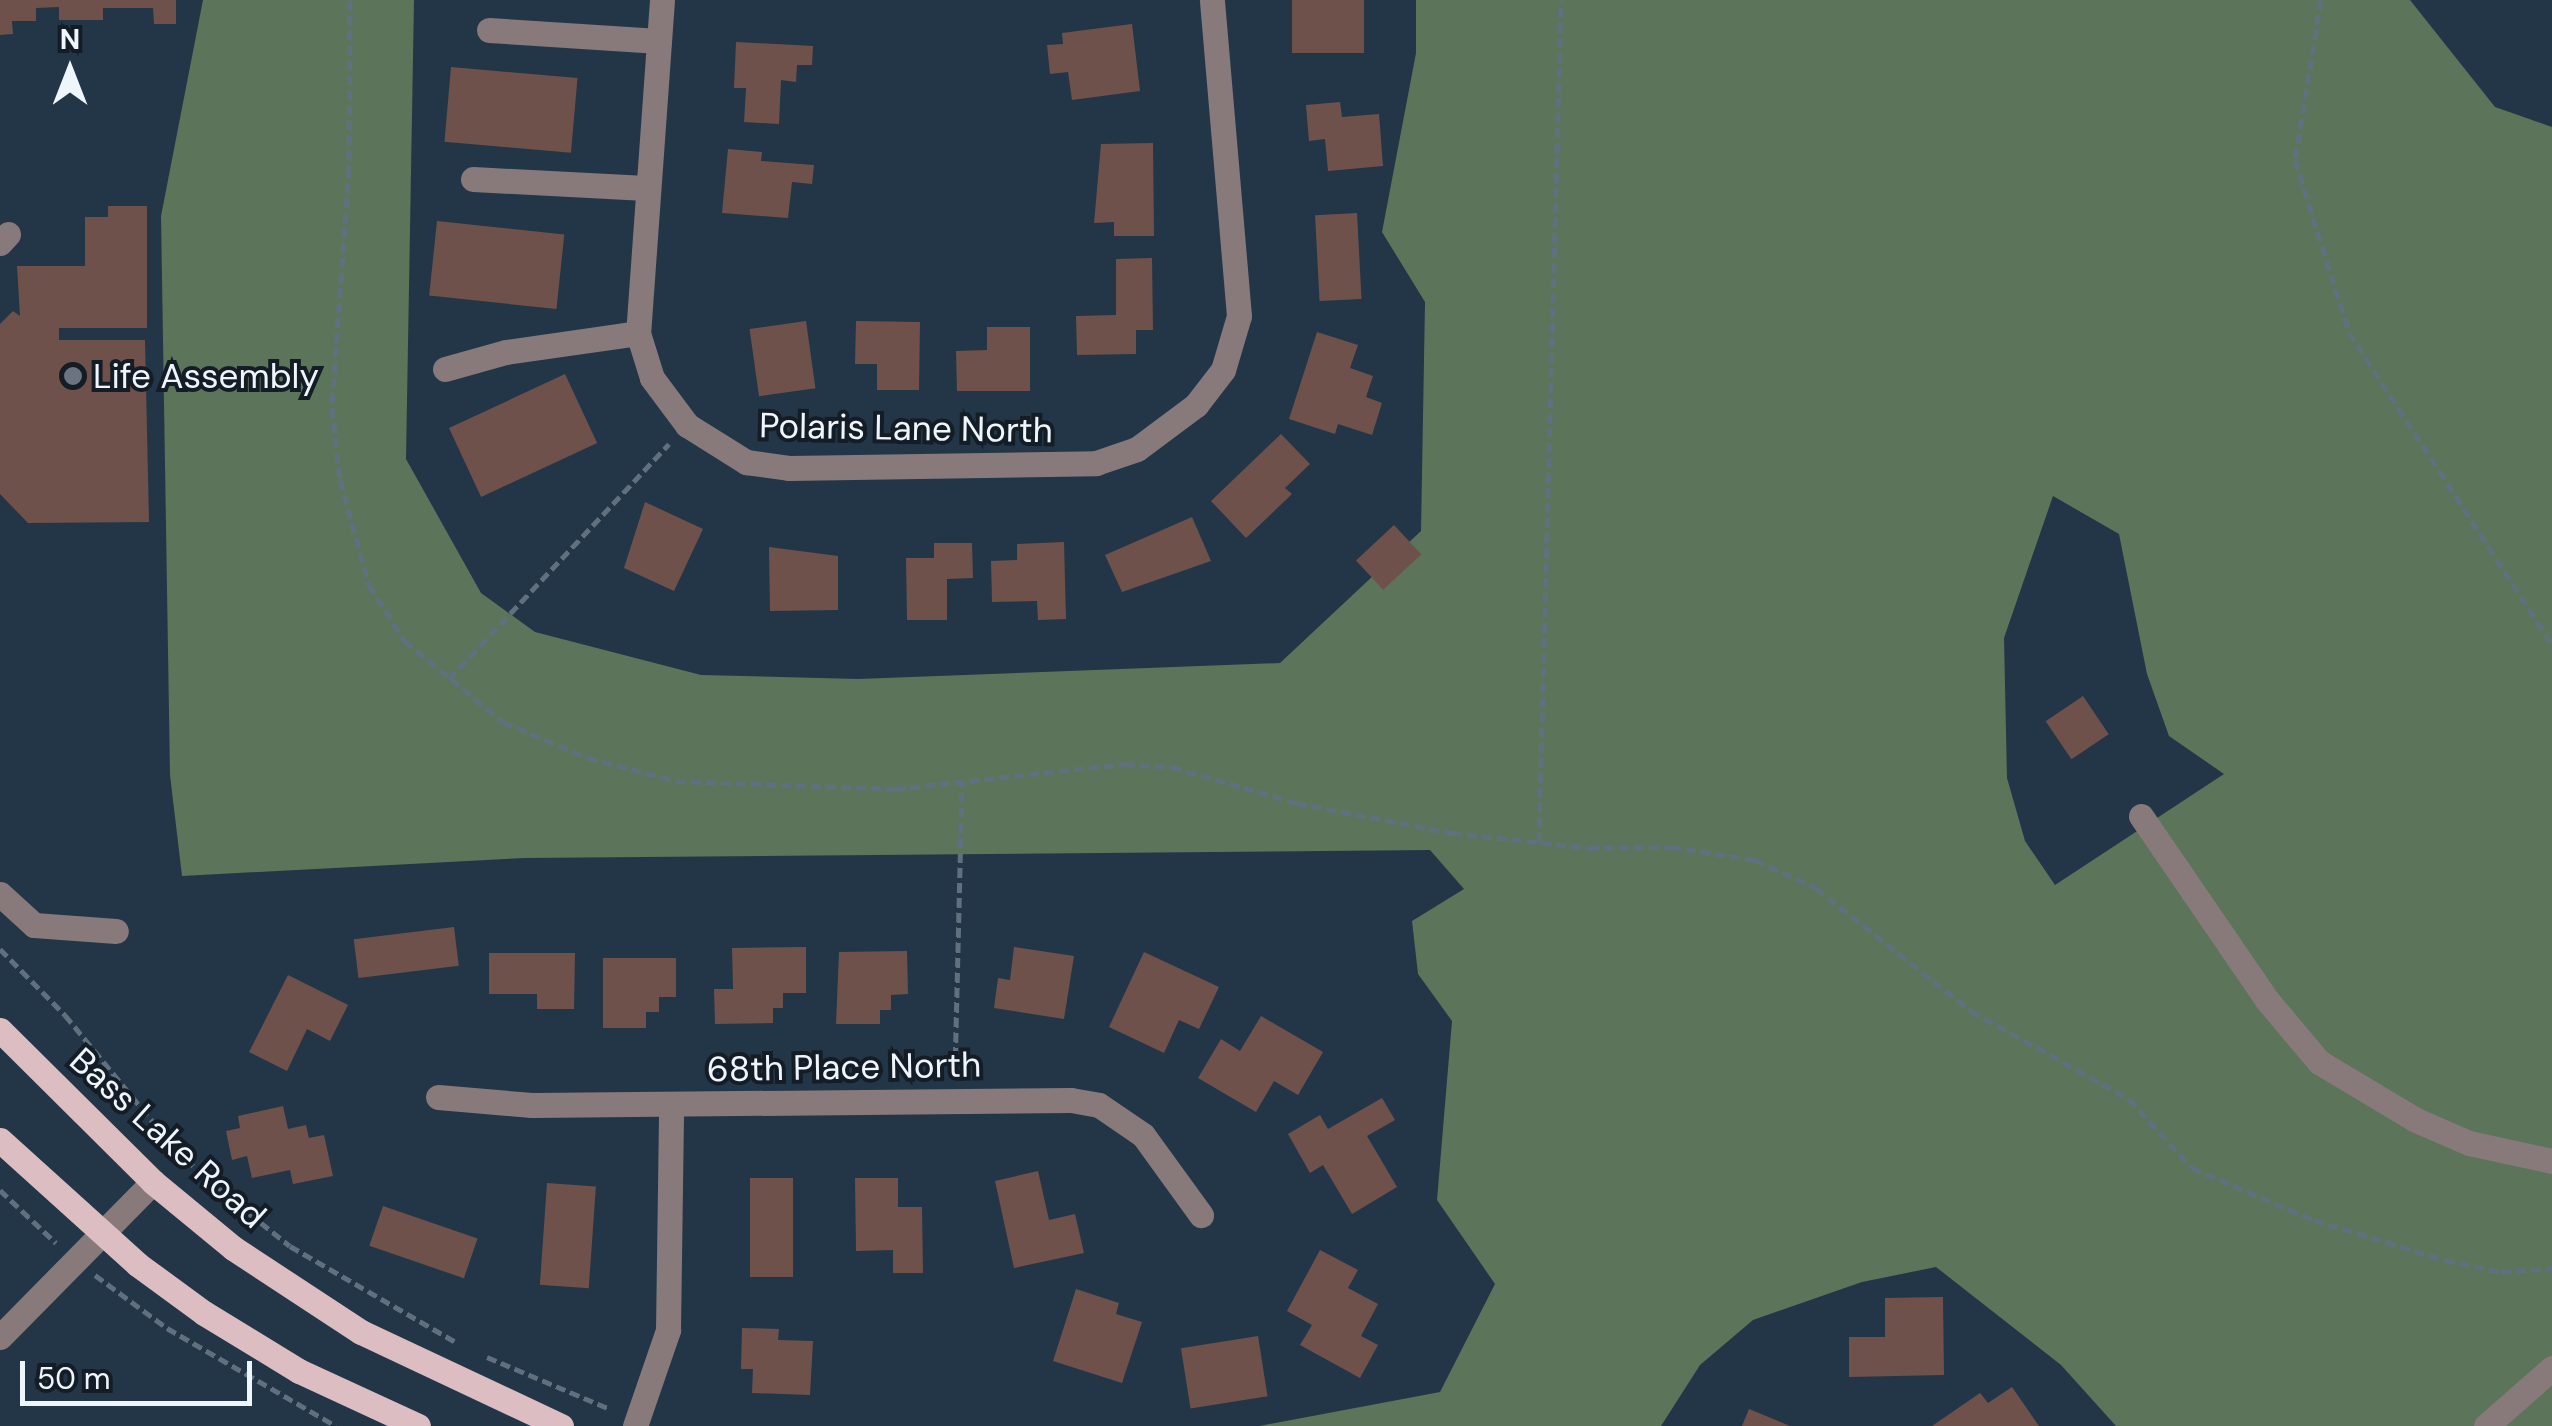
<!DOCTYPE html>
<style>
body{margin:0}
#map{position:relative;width:2552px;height:1426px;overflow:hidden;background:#223648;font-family:"DM Sans",sans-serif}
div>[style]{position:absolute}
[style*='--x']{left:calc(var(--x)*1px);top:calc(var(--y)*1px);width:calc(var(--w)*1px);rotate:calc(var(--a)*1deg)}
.forest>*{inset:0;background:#5c7459}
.building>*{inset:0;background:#6f514b;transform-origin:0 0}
.path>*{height:5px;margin-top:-2.5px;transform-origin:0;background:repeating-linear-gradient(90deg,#60707e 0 10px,transparent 0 15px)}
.minor>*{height:25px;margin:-12.5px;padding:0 12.5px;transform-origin:12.5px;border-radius:12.5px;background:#88797b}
.major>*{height:25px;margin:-12.5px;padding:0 12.5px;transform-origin:12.5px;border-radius:12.5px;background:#dcbdc1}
.dots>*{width:28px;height:28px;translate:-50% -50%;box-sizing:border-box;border:5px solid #141c25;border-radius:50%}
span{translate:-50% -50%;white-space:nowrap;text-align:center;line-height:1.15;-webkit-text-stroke:8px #141c25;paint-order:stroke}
.poi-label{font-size:35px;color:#eef5fc}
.left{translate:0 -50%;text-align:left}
.street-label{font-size:35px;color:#eef5fc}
.north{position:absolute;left:20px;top:20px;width:100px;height:100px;-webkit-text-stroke:8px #141c25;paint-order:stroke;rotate:0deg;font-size:28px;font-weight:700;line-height:40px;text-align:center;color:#eef5fc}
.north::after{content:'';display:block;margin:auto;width:35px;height:45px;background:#eef5fc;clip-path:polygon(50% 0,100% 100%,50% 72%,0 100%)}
.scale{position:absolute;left:20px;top:1361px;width:232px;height:45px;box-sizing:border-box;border:5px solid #eef5fc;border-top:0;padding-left:12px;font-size:30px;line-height:35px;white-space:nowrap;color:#eef5fc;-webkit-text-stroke:8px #141c25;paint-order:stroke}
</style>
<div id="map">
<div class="forest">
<i style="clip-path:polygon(evenodd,203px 0,414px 0,406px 459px,481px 593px,535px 632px,701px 675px,858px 679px,1280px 663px,1421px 531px,1425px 302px,1382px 232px,1416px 53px,1416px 0,2410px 0,2495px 107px,2552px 127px,2552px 1426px,2116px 1426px,2061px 1365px,1936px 1267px,1862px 1282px,1753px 1320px,1700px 1365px,1661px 1426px,1259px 1426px,1440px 1392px,1495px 1284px,1437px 1200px,1452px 1021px,1418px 974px,1412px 921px,1464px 889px,1430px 850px,524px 858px,182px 876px,170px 775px,161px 216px,203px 0,2053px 496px,2119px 534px,2147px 674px,2169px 736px,2224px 774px,2055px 885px,2025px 841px,2007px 778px,2004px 638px,2053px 496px)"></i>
</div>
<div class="building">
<i style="clip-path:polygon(0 0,176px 0,176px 24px,154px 24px,153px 8px,103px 8px,103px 20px,59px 20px,59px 7px,36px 8px,36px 21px,12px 21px,13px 34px,0 35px)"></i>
<i style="left:1292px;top:0;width:72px;height:53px"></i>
<i style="clip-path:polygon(1132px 24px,1140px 91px,1072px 100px,1068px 72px,1050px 74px,1047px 45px,1063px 44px,1062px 33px)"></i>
<i style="clip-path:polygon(736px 42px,813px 46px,812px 65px,797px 65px,796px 82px,781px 80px,779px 124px,744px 122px,746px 88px,734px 88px)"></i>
<i style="left:451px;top:67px;width:127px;height:75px;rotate:5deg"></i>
<i style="clip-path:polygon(1340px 102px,1342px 117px,1379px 114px,1383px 166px,1328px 171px,1325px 139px,1309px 141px,1306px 105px)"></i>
<i style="clip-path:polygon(1153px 143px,1154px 236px,1114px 236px,1114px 222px,1094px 223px,1101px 144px)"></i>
<i style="clip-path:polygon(728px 149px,762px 152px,761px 161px,814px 165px,812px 184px,792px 182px,788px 218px,722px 213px)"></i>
<i style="clip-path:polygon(108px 206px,147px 206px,147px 328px,59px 328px,59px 340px,145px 340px,149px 522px,28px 523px,0 494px,0 324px,13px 311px,20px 316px,17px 266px,85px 266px,85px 217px,108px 217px)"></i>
<i style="left:1357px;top:213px;width:86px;height:42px;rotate:87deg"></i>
<i style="left:437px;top:221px;width:128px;height:75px;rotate:6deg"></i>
<i style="clip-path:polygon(1152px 258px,1153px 330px,1136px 330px,1136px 354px,1077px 355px,1076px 316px,1116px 315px,1116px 259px)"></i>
<i style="left:806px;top:321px;width:68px;height:57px;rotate:82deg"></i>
<i style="clip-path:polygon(856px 321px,920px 322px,919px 390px,877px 390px,877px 364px,855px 364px)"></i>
<i style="clip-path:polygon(987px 327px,1030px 327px,1030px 391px,957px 391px,956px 351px,987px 350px)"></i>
<i style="clip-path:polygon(1317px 332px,1358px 345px,1350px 368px,1373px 376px,1366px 397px,1382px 403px,1372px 435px,1338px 424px,1335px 434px,1289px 419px)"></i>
<i style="left:565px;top:374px;width:76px;height:128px;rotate:65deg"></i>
<i style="clip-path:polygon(1281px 434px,1310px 464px,1285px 488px,1292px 494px,1246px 538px,1211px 501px)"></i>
<i style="clip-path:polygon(645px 502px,703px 529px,674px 591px,624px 568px)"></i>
<i style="clip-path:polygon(1192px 517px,1211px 561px,1122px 592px,1105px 555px)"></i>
<i style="left:1394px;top:525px;width:40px;height:52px;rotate:47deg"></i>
<i style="clip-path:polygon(1064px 542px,1066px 619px,1038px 620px,1037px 601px,992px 602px,991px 561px,1017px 560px,1017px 544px)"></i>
<i style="clip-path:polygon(934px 543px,972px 543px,973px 578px,947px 579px,947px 620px,907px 620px,906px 558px,934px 558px)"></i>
<i style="clip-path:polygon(769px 547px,838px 556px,838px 610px,770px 611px)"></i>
<i style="left:2083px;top:696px;width:46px;height:45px;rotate:56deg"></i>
<i style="left:454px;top:927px;width:39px;height:101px;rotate:83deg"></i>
<i style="clip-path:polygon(806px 947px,806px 993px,783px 993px,783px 1008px,773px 1008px,773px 1023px,715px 1024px,714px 989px,733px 989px,732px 948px)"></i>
<i style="clip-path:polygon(1014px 947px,1074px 956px,1064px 1019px,994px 1008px,998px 978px,1010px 980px)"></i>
<i style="clip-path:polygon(907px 951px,908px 994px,891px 995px,891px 1010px,880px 1010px,880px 1024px,836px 1024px,839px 952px)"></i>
<i style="clip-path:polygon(1144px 952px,1219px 987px,1199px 1029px,1179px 1020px,1164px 1053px,1109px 1027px)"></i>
<i style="clip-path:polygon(489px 953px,575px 953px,574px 1009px,537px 1009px,537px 994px,489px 994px)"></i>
<i style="clip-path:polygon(603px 958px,676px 958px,676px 997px,659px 997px,659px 1012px,646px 1012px,646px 1028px,603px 1028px)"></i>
<i style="clip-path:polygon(288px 975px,348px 1005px,330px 1041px,307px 1029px,287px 1071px,249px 1052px)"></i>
<i style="clip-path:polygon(1261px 1016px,1323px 1052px,1298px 1095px,1274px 1081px,1256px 1112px,1198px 1078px,1221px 1039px,1240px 1051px)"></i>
<i style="clip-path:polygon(1382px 1098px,1395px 1120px,1367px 1136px,1397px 1187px,1352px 1214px,1323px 1165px,1310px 1173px,1288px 1134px,1320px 1115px,1328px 1129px)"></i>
<i style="clip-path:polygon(283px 1106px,288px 1129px,306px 1125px,309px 1138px,324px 1135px,333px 1176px,293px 1184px,290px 1170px,252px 1178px,247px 1156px,232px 1160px,226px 1131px,240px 1128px,238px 1116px)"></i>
<i style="clip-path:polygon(1038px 1171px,1049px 1220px,1075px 1214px,1084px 1253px,1014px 1268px,995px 1181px)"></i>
<i style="left:750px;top:1178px;width:43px;height:99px"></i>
<i style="clip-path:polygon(855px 1178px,898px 1178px,898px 1207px,922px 1207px,923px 1273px,893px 1273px,893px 1250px,856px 1251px)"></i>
<i style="left:547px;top:1183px;width:49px;height:102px;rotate:4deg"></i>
<i style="left:383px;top:1206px;width:100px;height:42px;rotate:19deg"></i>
<i style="clip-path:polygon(1320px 1250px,1358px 1270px,1348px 1288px,1378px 1304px,1361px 1336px,1378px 1345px,1360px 1378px,1300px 1345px,1312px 1325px,1287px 1311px)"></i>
<i style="clip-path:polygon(1076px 1289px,1119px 1303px,1116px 1314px,1142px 1322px,1122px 1383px,1053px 1361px)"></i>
<i style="clip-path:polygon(1943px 1297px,1944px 1375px,1849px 1377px,1849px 1337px,1885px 1337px,1885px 1298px)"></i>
<i style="clip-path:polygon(742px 1328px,779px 1329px,778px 1340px,813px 1341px,810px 1395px,752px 1393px,753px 1369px,741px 1369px)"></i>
<i style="left:1258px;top:1336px;width:61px;height:78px;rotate:81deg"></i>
<i style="clip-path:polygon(2012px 1387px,2039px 1426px,1932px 1426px,1980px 1393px,1988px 1403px)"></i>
<i style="clip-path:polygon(1749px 1409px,1790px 1426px,1742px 1426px)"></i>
</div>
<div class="path">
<i style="--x:350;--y:0;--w:168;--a:90.3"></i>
<i style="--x:349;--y:168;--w:241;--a:94.1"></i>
<i style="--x:332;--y:408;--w:72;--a:83.7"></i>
<i style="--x:340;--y:480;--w:109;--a:74.6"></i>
<i style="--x:369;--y:585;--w:67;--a:57.3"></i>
<i style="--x:405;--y:641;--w:127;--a:39.6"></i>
<i style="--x:503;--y:722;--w:92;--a:23"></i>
<i style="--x:588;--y:758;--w:91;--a:14.6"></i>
<i style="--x:676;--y:781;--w:219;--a:2.1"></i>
<i style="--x:895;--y:789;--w:231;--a:-6.2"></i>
<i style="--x:1125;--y:764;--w:47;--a:3.7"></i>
<i style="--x:1172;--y:767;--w:130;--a:16.1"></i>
<i style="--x:1297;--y:803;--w:158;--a:11"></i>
<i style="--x:1452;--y:833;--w:138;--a:6.2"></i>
<i style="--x:1589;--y:848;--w:82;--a:-0.7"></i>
<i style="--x:1671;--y:847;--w:85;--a:8.8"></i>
<i style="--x:1755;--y:860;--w:67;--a:24.7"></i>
<i style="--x:1816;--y:888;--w:198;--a:38.4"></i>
<i style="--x:1971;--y:1011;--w:181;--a:29.1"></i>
<i style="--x:2129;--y:1099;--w:93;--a:47.6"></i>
<i style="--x:2192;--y:1168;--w:133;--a:23.1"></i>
<i style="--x:2314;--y:1220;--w:137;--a:17"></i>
<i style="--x:2445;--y:1260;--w:57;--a:12.1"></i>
<i style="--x:2501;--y:1272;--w:51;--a:-4.5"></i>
<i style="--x:2321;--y:0;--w:162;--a:99.2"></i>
<i style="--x:2295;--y:160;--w:180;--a:72.6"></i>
<i style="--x:2349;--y:332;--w:372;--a:57"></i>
<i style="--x:449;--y:679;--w:322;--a:-46.9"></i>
<i style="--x:1539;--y:842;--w:842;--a:-88.5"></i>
<i style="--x:0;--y:949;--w:93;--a:45.4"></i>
<i style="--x:65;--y:1015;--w:173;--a:50.6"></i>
<i style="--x:175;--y:1149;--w:53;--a:42.7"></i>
<i style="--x:214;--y:1185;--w:97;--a:38.8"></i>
<i style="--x:290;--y:1246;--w:190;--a:30.1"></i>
<i style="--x:955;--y:1072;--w:292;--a:-88.6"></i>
<i style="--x:0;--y:1190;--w:77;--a:43.4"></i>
<i style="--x:95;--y:1275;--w:89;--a:36.4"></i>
<i style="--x:167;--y:1328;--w:195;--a:30.1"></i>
<i style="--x:487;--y:1357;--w:131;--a:22.9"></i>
</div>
<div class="minor">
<i style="--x:662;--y:0;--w:334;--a:94.1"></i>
<i style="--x:638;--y:333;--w:47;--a:72.7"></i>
<i style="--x:652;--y:378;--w:59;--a:53.3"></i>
<i style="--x:687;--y:425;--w:70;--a:32.1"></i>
<i style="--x:746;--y:462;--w:43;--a:7.9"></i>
<i style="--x:789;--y:468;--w:307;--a:-0.9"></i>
<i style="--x:1096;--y:463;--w:43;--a:-18.9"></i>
<i style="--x:1137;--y:449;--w:74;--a:-36.7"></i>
<i style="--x:1196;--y:405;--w:44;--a:-52.4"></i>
<i style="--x:1223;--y:370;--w:56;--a:-73.5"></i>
<i style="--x:1239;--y:316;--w:317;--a:-94.9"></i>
<i style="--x:489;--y:30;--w:170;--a:3.7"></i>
<i style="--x:473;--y:179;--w:173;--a:3"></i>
<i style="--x:0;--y:243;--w:12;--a:-48"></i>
<i style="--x:445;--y:369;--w:63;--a:-15.6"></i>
<i style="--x:506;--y:352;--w:133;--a:-8.2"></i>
<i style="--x:2141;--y:816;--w:223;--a:55.6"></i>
<i style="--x:2267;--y:1000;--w:81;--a:50"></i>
<i style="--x:2319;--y:1062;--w:113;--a:30.9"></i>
<i style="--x:2416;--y:1120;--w:58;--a:23.5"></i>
<i style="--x:2469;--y:1143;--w:85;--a:12.2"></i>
<i style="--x:0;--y:894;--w:46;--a:42.4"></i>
<i style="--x:34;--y:925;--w:82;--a:4.2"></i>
<i style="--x:438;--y:1097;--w:94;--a:4.9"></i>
<i style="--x:532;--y:1105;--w:539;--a:-0.53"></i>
<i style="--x:1071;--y:1100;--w:28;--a:10"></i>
<i style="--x:1099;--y:1105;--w:53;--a:34.3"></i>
<i style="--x:1143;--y:1135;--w:99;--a:54.1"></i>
<i style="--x:0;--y:1337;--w:218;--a:-45.4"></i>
<i style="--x:635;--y:1426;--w:102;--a:-71"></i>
<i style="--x:668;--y:1330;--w:225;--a:-89.2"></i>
<i style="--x:2486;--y:1426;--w:88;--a:-41.3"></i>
</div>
<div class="major">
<i style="--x:0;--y:1030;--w:216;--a:44.8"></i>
<i style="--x:153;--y:1182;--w:104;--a:39.5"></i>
<i style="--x:233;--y:1248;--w:153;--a:33.3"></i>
<i style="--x:361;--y:1332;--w:221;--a:25.2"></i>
<i style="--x:0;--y:1140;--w:185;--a:42.1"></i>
<i style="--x:137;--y:1264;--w:83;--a:36.2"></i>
<i style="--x:204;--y:1313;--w:111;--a:31.4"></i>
<i style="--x:299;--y:1371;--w:131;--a:24.8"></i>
</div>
<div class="dots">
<i style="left:73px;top:376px;background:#6b7280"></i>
</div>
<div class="poi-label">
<span class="left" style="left:93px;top:376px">Life Assembly</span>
</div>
<div class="street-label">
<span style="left:906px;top:428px;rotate:1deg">Polaris Lane North</span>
<span style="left:844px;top:1067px;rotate:-1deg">68th Place North</span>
<span style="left:168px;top:1138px;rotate:42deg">Bass Lake Road</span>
</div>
<div class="north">N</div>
<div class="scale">50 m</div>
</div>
